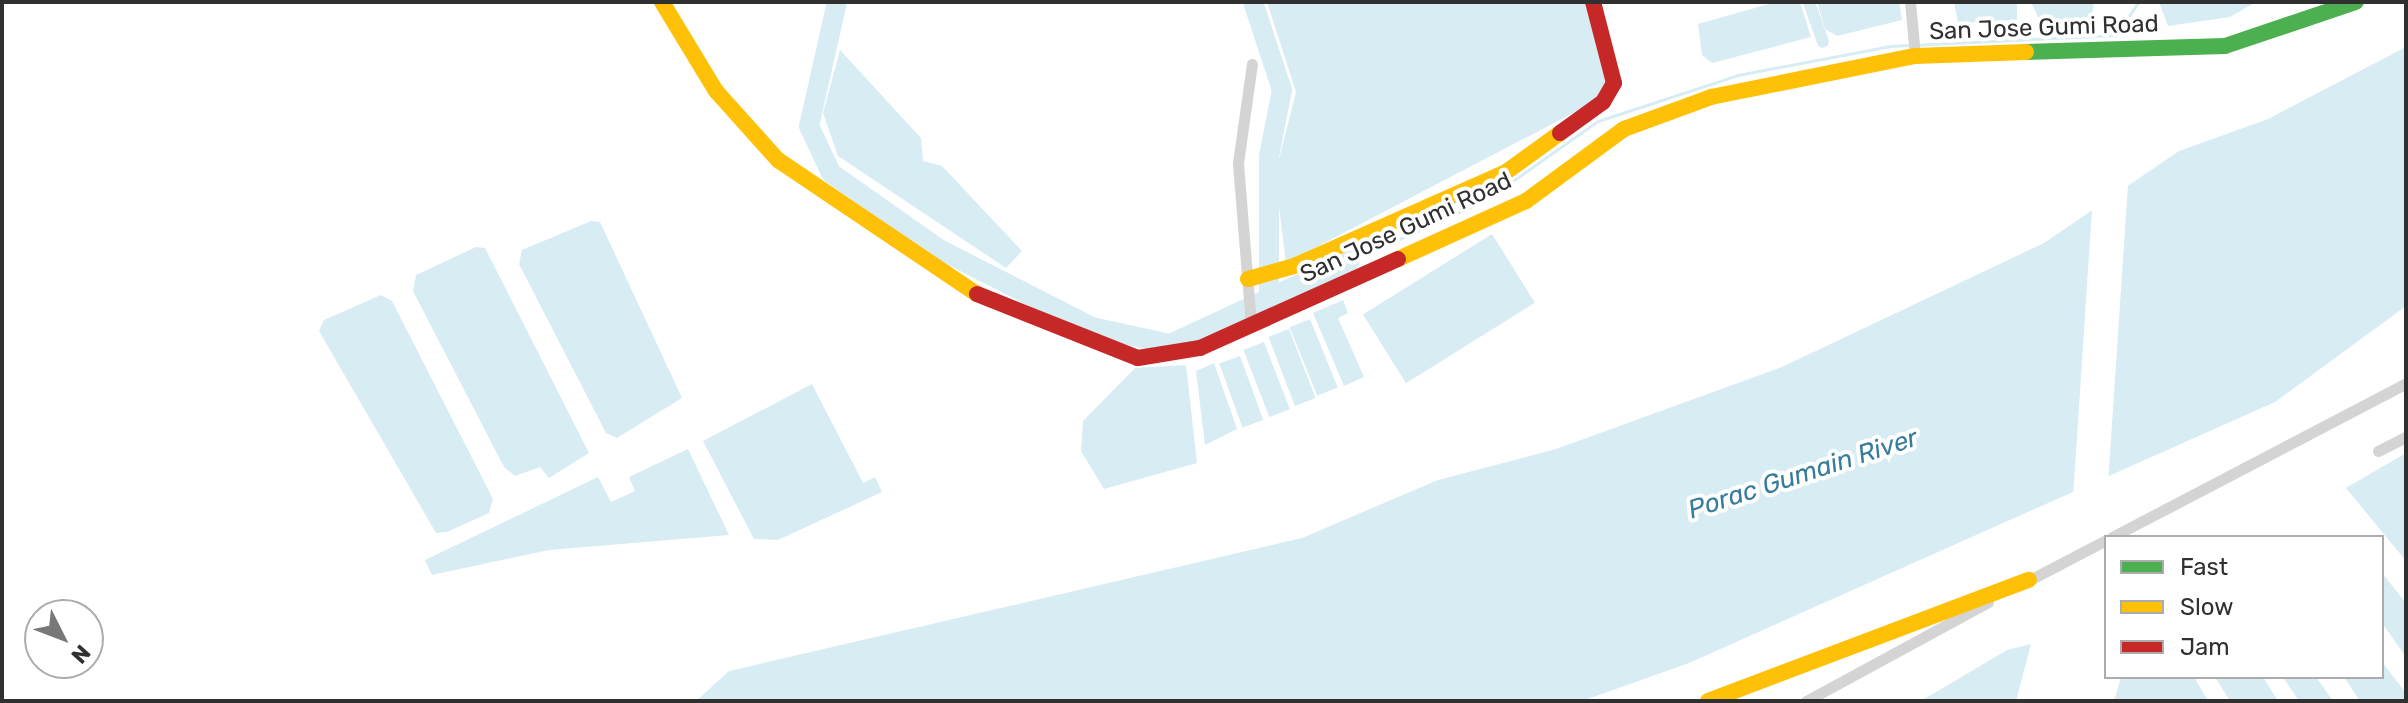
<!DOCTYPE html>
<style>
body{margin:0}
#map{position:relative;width:2408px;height:703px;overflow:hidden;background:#fff;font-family:Rubik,sans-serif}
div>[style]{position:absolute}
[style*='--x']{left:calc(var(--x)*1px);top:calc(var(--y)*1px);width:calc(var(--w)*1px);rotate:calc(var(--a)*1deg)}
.water>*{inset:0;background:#d8ecf4;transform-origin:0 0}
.pier>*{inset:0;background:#fff}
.stream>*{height:3px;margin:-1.5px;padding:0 1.5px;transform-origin:1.5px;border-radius:1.5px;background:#d8ecf4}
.canal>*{height:12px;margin:-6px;padding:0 6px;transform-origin:6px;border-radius:6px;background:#d8ecf4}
.river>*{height:20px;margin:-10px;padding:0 10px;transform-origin:10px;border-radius:10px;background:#d8ecf4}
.street>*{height:11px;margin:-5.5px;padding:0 5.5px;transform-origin:5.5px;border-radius:5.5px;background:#d4d4d4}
.fast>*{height:16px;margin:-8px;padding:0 8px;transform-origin:8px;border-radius:8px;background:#4caf50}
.slow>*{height:16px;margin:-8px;padding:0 8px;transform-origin:8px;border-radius:8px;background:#ffc107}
.jam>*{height:16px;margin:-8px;padding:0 8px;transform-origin:8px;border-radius:8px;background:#c62828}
span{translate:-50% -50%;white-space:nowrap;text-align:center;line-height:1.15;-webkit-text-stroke:8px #fff;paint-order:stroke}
.street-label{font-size:24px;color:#303030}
.water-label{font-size:26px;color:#367c9b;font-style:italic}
.frame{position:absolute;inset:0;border:4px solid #303030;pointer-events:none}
.legend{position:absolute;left:2104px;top:535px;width:280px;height:144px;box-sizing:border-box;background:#fff;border:2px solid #acacac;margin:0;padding:10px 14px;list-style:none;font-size:24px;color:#303030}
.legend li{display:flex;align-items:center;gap:16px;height:40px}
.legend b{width:40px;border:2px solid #acacac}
.north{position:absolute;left:24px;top:599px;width:80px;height:80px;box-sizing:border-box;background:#fff;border:2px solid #acacac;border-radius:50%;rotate:132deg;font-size:22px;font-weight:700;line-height:32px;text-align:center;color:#303030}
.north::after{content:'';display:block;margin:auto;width:28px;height:36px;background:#787878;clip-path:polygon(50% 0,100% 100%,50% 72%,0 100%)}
</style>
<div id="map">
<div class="water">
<i style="clip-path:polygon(1267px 2px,1587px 2px,1609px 81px,1598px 100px,1286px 263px,1275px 175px,1296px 92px)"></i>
<i style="clip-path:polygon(1776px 2px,1800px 2px,1811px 37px,1712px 63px,1702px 55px,1698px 24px)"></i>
<i style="clip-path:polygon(1817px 2px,1899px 2px,1902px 20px,1837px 36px,1825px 29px)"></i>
<i style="clip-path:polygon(1954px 2px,2017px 2px,2017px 20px,1958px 23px)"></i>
<i style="clip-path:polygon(2031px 2px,2094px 2px,2091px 22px,2042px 26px)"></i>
<i style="clip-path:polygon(2159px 2px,2256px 2px,2230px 17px,2168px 26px)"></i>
<i style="clip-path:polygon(2406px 47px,2406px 306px,2275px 402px,1689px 663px,1582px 701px,696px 701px,729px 671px,1302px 538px,1438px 480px,1556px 449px,1782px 367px,2044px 243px,2179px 151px,2268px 119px)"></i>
<i style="clip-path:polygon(840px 50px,921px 138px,923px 161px,942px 166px,1022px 251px,1006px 268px,838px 156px,823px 113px)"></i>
<i style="clip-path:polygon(591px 221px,600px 222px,682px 398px,617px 438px,606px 433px,519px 264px,522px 250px)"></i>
<i style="left:1492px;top:234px;width:81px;height:152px;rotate:58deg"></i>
<i style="clip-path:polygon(476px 247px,485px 248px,589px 453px,549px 478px,540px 467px,515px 476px,504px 467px,413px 291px,416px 275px)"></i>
<i style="clip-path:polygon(381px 295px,392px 301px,493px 499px,489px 513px,447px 532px,436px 533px,319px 331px,324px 320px)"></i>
<i style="clip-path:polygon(1343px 300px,1348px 313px,1338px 318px,1364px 377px,1344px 386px,1313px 313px)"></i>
<i style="left:1310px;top:319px;width:74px;height:22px;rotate:68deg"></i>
<i style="left:1289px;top:329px;width:74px;height:22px;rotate:69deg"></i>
<i style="left:1264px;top:342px;width:72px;height:22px;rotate:69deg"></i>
<i style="left:1240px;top:356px;width:68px;height:22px;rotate:70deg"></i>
<i style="clip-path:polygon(1214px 363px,1237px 429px,1205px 445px,1196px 371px)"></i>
<i style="clip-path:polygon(1186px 365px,1197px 463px,1104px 489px,1081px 451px,1083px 421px,1135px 368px)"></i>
<i style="clip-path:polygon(812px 384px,863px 483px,875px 477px,882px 492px,778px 540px,754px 539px,703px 441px)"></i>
<i style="clip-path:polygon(688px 449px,729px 535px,549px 550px,432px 575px,425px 560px,598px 477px,611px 502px,635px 491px,629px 477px)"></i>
<i style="clip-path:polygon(2406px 453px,2406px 561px,2346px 488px)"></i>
<i style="clip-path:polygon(2382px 573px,2406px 603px,2406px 657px,2382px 623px)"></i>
<i style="clip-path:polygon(2031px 644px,2016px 701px,1921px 701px,2007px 650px)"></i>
<i style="clip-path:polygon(2382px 662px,2406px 693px,2406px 701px,2360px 701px,2344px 677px,2382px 677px)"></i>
<i style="clip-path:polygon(2121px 677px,2194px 677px,2208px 701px,2114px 701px)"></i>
<i style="clip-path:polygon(2215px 677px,2263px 677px,2278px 701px,2230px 701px)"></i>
<i style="clip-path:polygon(2283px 677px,2316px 677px,2333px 701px,2299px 701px)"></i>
</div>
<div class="pier">
<i style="clip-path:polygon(2128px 185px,2108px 484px,2073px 498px,2092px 209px)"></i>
</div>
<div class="stream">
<i style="--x:1350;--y:261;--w:147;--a:-24.1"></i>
<i style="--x:1484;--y:201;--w:139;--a:-35.1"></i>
<i style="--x:1598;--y:121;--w:147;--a:-18.2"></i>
<i style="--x:1738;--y:75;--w:155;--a:-10.8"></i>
<i style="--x:1890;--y:46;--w:226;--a:-2.8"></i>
<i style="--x:2116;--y:35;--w:40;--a:-56"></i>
</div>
<div class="canal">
<i style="--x:1809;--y:2;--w:42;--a:70.7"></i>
</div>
<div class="river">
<i style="--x:837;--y:2;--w:127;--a:102.7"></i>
<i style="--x:809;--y:126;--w:52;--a:64.9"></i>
<i style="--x:831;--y:173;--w:132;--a:35.1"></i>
<i style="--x:939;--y:249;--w:172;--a:27"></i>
<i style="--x:1092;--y:327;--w:80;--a:12.3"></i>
<i style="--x:1170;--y:344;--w:198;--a:-24.8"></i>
<i style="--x:1253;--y:2;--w:93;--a:71.8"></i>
<i style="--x:1282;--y:90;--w:67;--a:101.1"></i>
<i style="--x:1269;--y:156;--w:142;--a:90"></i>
</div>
<div class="street">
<i style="--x:1910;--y:2;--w:54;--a:84.7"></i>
<i style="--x:1251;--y:325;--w:163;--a:-94.6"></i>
<i style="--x:1238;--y:163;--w:100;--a:-82"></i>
<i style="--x:2378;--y:451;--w:31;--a:-27"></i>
<i style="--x:2112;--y:537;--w:332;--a:-27.6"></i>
<i style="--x:2024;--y:583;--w:93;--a:-27.7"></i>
<i style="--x:1806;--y:701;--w:207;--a:-28.5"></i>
</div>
<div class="fast">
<i style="--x:2026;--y:52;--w:199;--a:-1.7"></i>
<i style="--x:2225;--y:46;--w:138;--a:-18.6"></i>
</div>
<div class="slow">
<i style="--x:662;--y:2;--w:104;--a:58.8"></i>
<i style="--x:716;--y:91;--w:93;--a:48.1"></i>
<i style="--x:778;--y:160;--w:240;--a:34"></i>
<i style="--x:1398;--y:259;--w:141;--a:-24.4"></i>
<i style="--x:1526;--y:201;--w:122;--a:-36.3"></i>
<i style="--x:1624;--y:129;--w:93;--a:-20.2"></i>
<i style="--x:1711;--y:97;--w:208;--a:-11.4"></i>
<i style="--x:1915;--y:56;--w:111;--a:-2.1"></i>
<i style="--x:1248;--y:279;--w:48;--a:-15.8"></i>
<i style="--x:1294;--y:266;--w:232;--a:-23.9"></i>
<i style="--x:1506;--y:172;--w:67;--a:-35.8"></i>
<i style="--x:1708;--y:701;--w:343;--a:-20.7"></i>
</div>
<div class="jam">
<i style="--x:1560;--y:133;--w:53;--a:-35.8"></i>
<i style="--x:1603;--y:102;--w:22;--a:-60"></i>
<i style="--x:1614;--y:83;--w:84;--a:-104.5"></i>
<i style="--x:977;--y:294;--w:173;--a:21.7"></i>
<i style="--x:1138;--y:358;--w:63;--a:-9.2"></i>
<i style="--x:1200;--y:348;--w:217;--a:-24.2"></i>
</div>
<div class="street-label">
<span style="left:2044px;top:28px;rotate:-2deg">San Jose Gumi Road</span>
<span style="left:1406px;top:228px;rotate:-25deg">San Jose Gumi Road</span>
</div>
<div class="water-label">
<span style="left:1803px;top:474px;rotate:-18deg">Porac Gumain River</span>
</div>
<div class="frame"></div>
<ul class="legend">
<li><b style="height:10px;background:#4caf50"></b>Fast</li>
<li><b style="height:10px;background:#ffc107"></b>Slow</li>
<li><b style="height:10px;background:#c62828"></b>Jam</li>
</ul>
<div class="north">N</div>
</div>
